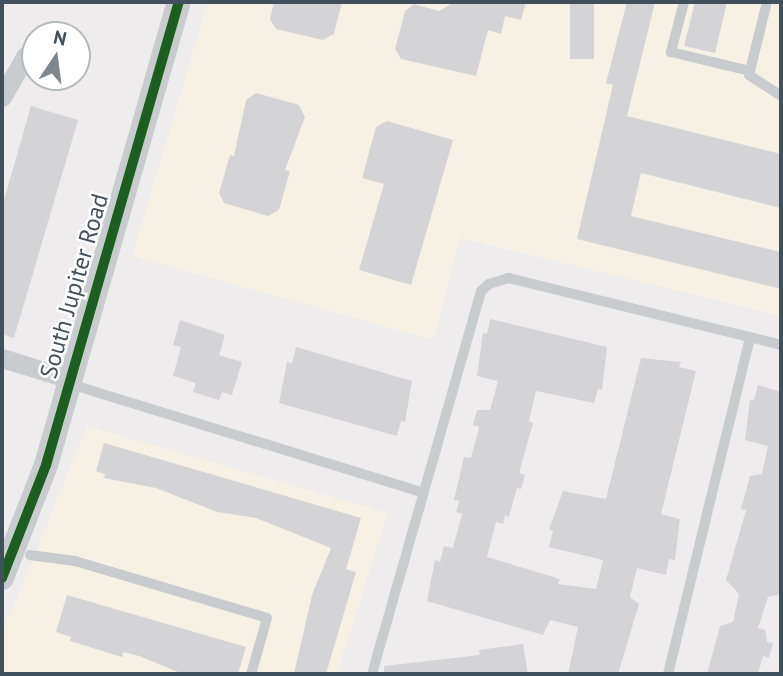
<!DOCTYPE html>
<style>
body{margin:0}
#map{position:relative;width:783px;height:676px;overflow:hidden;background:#eeecec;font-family:"PT Sans",sans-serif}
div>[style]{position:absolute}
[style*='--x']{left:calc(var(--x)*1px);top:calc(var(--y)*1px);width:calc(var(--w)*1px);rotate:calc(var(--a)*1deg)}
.commercial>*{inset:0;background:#f7f0e5}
.building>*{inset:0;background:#d4d4d7;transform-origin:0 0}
.service>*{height:10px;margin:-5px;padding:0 5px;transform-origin:5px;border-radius:5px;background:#c8ccce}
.minor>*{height:19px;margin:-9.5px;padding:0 9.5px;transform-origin:9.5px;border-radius:9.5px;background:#c8ccce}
.tertiary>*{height:24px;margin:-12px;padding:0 12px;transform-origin:12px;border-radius:12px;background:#c8ccce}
.cycleway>*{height:10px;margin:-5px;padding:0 5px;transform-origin:5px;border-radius:5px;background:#1b5e20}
span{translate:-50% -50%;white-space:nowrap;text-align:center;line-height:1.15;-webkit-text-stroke:5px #fff;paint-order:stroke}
.street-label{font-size:24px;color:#42505b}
.frame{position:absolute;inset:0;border:4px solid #42505b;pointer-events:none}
.north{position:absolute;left:21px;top:21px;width:70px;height:70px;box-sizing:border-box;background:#fff;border:2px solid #b3b9bd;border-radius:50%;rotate:13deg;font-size:19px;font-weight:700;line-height:28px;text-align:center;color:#42505b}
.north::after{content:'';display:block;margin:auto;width:24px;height:32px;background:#7e878e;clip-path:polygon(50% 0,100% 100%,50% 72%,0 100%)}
</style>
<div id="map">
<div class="commercial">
<i style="clip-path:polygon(208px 2px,781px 2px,781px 316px,460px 238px,434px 340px,132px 256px)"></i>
<i style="clip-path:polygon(87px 426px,388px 513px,337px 674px,2px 674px,2px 634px)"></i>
</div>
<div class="building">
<i style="clip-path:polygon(274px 2px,342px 2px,334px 34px,323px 40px,276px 29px,270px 19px)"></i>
<i style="clip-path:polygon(454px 2px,526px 2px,521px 20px,505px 16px,501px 34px,488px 30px,476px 76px,401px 59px,395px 49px,405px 11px,414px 4px,439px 11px)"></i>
<i style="left:570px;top:2px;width:24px;height:57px"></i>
<i style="clip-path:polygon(627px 2px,655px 2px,627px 116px,781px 154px,781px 208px,641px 173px,631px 216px,781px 252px,781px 289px,577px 239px,613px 85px,606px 83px)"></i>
<i style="clip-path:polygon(695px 2px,727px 2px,715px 53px,684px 46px)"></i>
<i style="clip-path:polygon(256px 93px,299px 105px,305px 117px,285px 170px,290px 171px,279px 210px,268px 216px,224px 203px,219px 193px,230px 155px,234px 156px,246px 100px)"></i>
<i style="clip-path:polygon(31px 106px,78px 120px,14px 338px,2px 334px,2px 207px)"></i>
<i style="clip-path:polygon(387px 121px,453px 140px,411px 285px,359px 270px,384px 184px,362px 178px,376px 127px)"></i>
<i style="clip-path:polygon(490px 319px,607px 347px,602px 390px,598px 389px,594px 403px,536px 391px,529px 421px,533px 423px,519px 473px,525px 475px,521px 489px,517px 488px,509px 517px,505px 515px,503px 524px,496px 522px,487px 557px,560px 579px,558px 584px,596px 589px,603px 560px,549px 547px,553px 530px,549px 530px,563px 491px,606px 499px,641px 358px,681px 362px,679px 367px,696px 371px,661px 514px,680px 519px,675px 560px,669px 559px,666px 575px,637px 568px,630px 597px,639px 604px,618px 674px,568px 674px,578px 627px,550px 620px,543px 635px,427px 601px,435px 560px,440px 562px,444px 546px,453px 548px,462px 514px,456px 512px,459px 501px,454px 500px,464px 457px,471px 458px,479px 427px,473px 425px,477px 410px,490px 410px,498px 381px,477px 376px,483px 333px,487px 334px)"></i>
<i style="clip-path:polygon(180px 320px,225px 335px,219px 355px,242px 362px,232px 395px,222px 392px,219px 400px,193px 392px,196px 383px,173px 376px,181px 347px,173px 345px)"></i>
<i style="clip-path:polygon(296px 347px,412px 381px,405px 422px,401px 421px,397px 436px,279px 403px,287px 362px,292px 363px)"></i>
<i style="clip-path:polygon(758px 385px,781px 392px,781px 594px,768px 597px,758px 628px,765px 630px,767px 642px,773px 643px,769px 658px,763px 656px,758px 674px,707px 674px,720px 626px,733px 622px,739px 594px,726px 580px,746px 510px,741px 509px,750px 476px,762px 474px,768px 446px,745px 440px,750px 400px,754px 400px)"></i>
<i style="clip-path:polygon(104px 443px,361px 518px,346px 569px,356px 572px,326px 674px,294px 674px,312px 595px,331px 548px,256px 518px,217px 512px,156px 488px,104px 478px,105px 474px,96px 471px)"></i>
<i style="clip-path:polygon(67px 595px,246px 647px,238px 674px,183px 674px,139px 656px,123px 652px,122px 657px,70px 641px,71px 637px,56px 632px)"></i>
<i style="clip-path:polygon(523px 644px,528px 674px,384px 674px,384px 666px,480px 655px,479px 650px)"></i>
</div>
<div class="service">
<i style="--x:684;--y:2;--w:52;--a:104.6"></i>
<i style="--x:671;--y:52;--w:81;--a:13.5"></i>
<i style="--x:767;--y:2;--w:75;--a:103.9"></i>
<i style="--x:749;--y:75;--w:38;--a:33"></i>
<i style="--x:70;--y:384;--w:370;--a:17.1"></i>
<i style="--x:30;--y:555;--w:45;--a:7.6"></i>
<i style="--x:75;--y:561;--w:200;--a:16.5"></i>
<i style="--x:267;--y:618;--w:58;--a:105.9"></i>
<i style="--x:372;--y:674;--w:398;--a:-74.1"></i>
<i style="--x:481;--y:291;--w:11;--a:-41"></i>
<i style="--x:489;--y:284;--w:21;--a:-17"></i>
<i style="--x:509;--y:278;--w:280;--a:13.8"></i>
<i style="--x:668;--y:674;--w:347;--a:-76.3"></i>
</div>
<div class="minor">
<i style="--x:2;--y:97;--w:48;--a:-60.3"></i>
<i style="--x:2;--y:358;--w:71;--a:17.2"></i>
</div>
<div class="tertiary">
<i style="--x:2;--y:578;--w:121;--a:-68.7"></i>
<i style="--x:46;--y:465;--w:482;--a:-74"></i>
</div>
<div class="cycleway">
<i style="--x:2;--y:578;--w:121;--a:-68.7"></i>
<i style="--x:46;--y:465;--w:482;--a:-74"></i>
</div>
<div class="street-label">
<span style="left:74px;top:286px;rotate:-74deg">South Jupiter Road</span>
</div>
<div class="frame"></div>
<div class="north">N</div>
</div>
